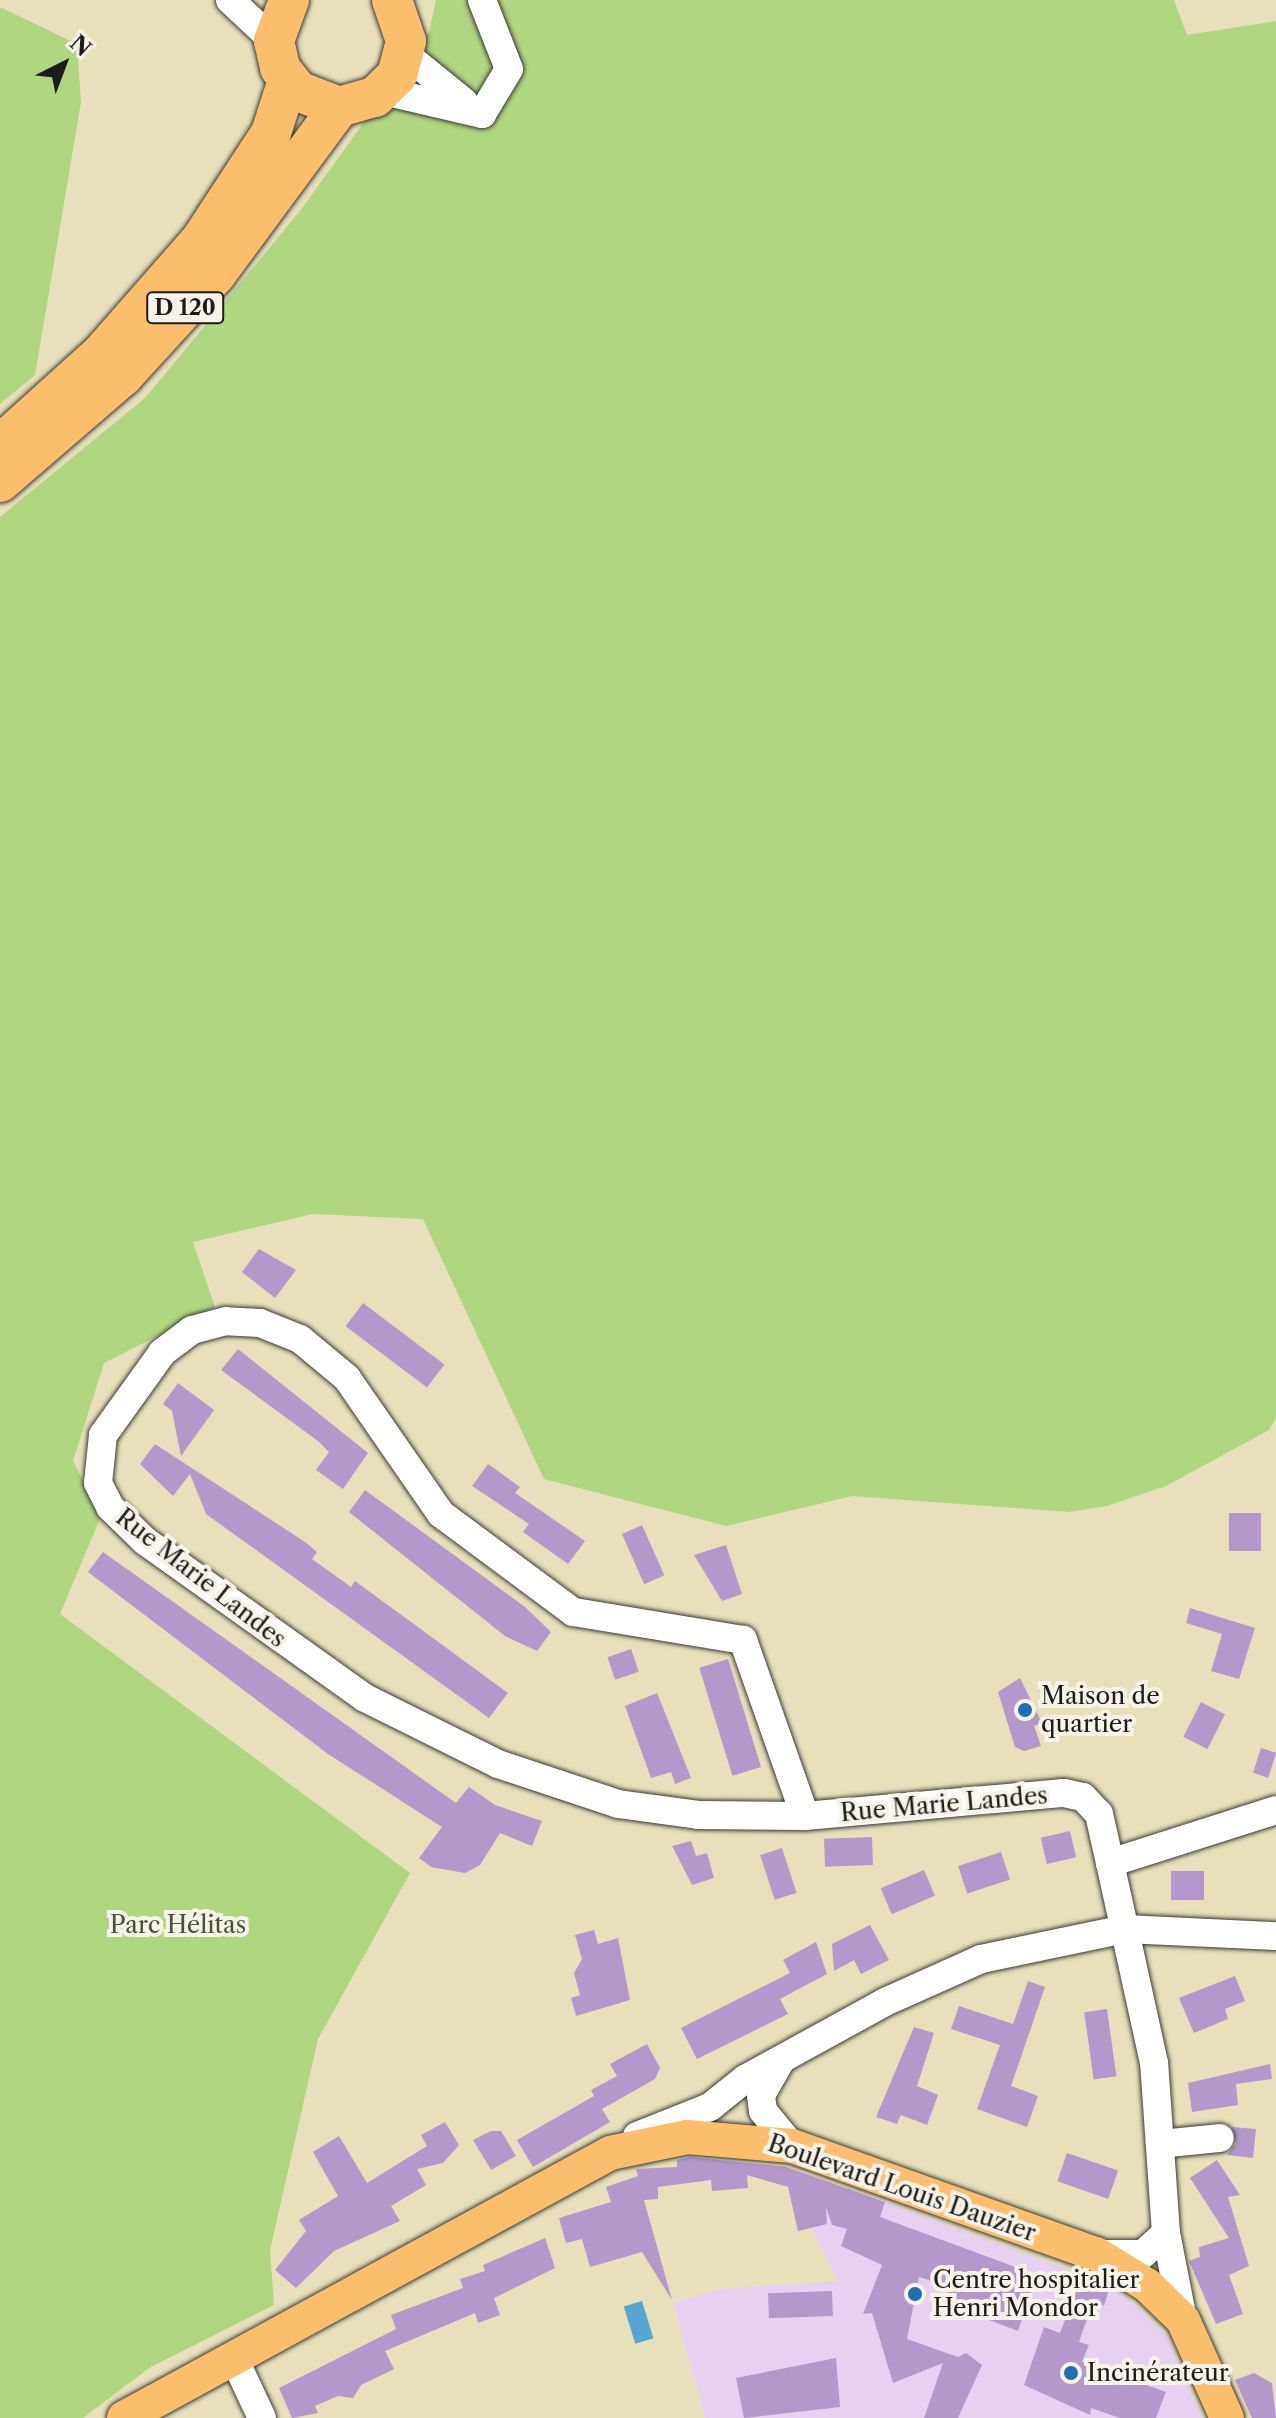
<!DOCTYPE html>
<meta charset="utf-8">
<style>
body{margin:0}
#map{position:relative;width:1276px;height:2418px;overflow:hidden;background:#e7e0bb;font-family:"Libre Caslon Text",serif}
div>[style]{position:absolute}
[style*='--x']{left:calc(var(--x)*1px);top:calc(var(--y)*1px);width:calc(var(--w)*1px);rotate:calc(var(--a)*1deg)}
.built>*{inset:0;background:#e6d2f0}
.green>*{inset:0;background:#b0d680}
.water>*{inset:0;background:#57a5d1;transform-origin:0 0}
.building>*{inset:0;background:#b498cb;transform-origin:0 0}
.roads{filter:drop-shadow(0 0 2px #3a3934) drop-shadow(0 0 2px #3a3934)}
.minor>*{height:28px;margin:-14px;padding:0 14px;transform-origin:14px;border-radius:14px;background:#fff}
.major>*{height:34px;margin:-17px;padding:0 17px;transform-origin:17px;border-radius:17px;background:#fabe6d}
.highway>*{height:40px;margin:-20px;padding:0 20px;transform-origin:20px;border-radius:20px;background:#fabe6d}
.dots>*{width:22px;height:22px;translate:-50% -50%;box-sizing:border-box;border:4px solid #f7f3e8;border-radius:50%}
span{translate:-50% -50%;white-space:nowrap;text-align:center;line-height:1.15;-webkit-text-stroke:8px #f7f3e8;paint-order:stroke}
.shield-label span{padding:2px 6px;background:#f7f3e8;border:2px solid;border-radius:6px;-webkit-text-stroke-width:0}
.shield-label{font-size:22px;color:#1c1c1c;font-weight:700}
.street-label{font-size:24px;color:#1c1c1c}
.poi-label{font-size:24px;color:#1c1c1c}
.left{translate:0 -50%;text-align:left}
.park-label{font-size:24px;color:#48543a}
.north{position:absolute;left:24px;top:24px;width:80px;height:80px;-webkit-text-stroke:6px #f7f3e8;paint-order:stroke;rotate:42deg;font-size:22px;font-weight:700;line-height:32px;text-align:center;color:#1c1c1c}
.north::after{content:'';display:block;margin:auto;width:28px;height:36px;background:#1c1c1c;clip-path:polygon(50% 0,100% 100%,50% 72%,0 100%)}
</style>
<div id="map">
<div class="built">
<i style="clip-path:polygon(794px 2194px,885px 2202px,1118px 2288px,1167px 2336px,1202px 2418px,705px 2418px,673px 2303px,721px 2289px,838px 2281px)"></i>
</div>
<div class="green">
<i style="clip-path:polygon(436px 0,1174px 0,1187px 35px,1276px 21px,1276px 1418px,1269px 1430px,1166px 1486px,1107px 1506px,1069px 1512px,852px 1496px,726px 1526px,544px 1479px,423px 1219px,312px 1214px,193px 1242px,215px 1307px,104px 1363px,73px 1461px,101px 1516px,60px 1614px,410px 1873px,318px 2039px,270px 2250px,274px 2305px,149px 2368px,83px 2418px,0 2418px,0 517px,145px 398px,300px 211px,429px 32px)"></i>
<i style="clip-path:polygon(0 7px,77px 44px,81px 102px,35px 375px,0 404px)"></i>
</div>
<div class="water">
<i style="left:642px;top:2301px;width:39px;height:19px;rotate:73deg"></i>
</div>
<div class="building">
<i style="clip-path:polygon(259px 1249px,296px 1270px,275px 1298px,242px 1272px)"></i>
<i style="left:363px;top:1303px;width:102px;height:29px;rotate:37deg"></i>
<i style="clip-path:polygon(238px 1349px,368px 1453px,343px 1489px,316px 1470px,329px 1452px,318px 1441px,221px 1370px)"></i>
<i style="clip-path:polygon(178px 1383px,214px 1410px,181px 1456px,172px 1411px,163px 1404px)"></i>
<i style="clip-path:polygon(155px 1444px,305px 1542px,317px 1552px,312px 1559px,351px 1587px,355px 1581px,508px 1693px,489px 1718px,206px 1514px,190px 1474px,173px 1496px,140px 1464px)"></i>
<i style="clip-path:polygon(488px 1464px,520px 1487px,515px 1493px,585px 1541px,568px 1564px,523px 1532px,529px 1524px,472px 1486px)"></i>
<i style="clip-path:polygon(365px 1490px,525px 1607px,551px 1632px,537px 1651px,505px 1636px,349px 1512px)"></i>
<i style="left:1229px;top:1513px;width:32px;height:38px"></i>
<i style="left:642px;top:1525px;width:55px;height:22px;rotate:66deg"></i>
<i style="clip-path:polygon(726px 1545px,742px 1594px,722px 1601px,694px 1555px)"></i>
<i style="clip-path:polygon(103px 1552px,456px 1803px,469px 1787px,495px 1805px,542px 1821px,532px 1846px,500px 1833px,480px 1865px,465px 1873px,431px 1867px,419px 1858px,442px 1827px,328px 1754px,88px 1572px)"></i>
<i style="clip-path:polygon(1190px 1608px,1255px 1628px,1239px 1679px,1211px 1671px,1222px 1634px,1186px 1623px)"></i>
<i style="left:631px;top:1649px;width:24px;height:25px;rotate:71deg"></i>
<i style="left:728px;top:1659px;width:113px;height:30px;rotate:73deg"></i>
<i style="clip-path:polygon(1020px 1678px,1042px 1723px,1034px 1726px,1041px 1746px,1024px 1751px,1015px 1747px,998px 1692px)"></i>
<i style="clip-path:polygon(657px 1693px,691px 1778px,675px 1784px,671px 1772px,651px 1778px,625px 1706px)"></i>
<i style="left:1201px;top:1702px;width:27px;height:39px;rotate:27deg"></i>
<i style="left:1261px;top:1748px;width:16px;height:26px;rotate:18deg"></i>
<i style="left:1070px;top:1831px;width:27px;height:30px;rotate:77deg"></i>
<i style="left:872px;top:1837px;width:28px;height:48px;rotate:88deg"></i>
<i style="clip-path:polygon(691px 1841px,696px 1856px,707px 1853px,714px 1878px,692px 1885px,672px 1846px)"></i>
<i style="left:782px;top:1848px;width:47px;height:23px;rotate:72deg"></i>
<i style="left:1001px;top:1852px;width:29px;height:45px;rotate:72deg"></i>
<i style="left:924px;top:1870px;width:28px;height:47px;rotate:67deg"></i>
<i style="left:1204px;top:1871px;width:29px;height:33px;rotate:90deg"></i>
<i style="clip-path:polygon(870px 1925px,889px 1960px,861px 1974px,854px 1960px,834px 1971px,832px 1944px)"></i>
<i style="clip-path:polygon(594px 1930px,598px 1944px,618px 1938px,630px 2000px,576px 2016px,571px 1998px,580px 1995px,574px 1973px,582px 1959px,575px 1935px)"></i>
<i style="clip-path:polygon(816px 1942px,827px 1974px,780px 1999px,788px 2014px,697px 2059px,681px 2028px,790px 1973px,783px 1960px)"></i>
<i style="clip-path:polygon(1235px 1976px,1245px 2001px,1225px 2009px,1228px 2019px,1194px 2033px,1179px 1998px)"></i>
<i style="clip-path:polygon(1028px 1981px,1045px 1987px,1011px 2086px,1038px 2096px,1027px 2127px,977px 2109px,1000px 2045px,951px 2029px,959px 2006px,1013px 2024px)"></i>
<i style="left:1107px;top:2009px;width:68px;height:23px;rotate:82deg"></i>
<i style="clip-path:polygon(914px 2027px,934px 2033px,917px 2086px,938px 2095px,927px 2125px,901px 2115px,897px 2124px,876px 2117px)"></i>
<i style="clip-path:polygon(647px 2044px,660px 2068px,655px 2079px,602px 2109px,610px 2122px,533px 2167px,517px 2140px,594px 2096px,591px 2090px,617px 2076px,610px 2064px)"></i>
<i style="clip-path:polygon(1270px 2064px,1272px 2079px,1236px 2084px,1238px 2105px,1192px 2112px,1188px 2083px)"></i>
<i style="clip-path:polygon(445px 2122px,459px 2145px,443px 2163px,417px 2169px,426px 2185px,391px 2206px,400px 2221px,334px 2251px,296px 2288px,275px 2270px,306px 2231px,299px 2220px,338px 2196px,313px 2152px,339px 2136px,367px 2183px,427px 2146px,421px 2135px)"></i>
<i style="clip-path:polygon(1232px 2127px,1256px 2129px,1253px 2158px,1227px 2155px,1236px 2144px)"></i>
<i style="clip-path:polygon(491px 2131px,501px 2131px,516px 2156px,491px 2170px,473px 2140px)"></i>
<i style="left:1067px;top:2153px;width:54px;height:30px;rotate:19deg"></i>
<i style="clip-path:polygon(690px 2157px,786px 2167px,885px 2202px,880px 2217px,1037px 2275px,1018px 2331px,944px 2303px,950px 2287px,919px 2277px,907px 2339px,958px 2357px,966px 2353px,982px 2365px,958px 2418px,924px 2418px,943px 2363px,893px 2383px,872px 2313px,863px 2314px,882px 2265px,841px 2246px,847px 2229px,832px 2225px,826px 2207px,827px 2224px,798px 2231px,788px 2187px,747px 2175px,748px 2188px,712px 2191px,711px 2180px,658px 2187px,658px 2199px,644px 2200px,672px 2300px,642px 2252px,590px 2267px,582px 2239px,566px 2243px,559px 2218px,611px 2202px,606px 2187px,638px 2176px,636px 2169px,677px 2167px,677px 2160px)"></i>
<i style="clip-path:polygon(1217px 2160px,1240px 2195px,1228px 2197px,1249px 2266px,1229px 2275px,1243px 2314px,1216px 2324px,1189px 2261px,1200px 2257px,1199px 2247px,1229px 2238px,1190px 2178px)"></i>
<i style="clip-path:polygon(545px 2238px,555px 2268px,494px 2298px,500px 2315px,478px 2323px,475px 2313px,385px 2351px,394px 2369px,361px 2385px,353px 2398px,338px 2396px,315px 2406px,318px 2413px,292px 2418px,279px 2388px,396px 2329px,391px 2315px,463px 2288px,460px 2279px,485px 2271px,483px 2265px)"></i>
<i style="clip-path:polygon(1082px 2276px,1110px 2286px,1104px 2306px,1093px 2302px,1079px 2342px,1089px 2345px,1082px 2362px,1166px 2392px,1156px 2418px,1120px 2418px,1091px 2408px,1090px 2415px,1024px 2385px,1044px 2327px,1060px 2333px)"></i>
<i style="left:832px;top:2291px;width:25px;height:64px;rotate:88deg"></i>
<i style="clip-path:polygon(836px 2358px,840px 2407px,744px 2418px,736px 2378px)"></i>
<i style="clip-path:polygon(1254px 2373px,1272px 2383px,1276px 2418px,1252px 2418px,1235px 2380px)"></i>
</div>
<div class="roads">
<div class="minor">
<i style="--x:230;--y:0;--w:60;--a:43"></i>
<i style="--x:405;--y:54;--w:76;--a:39.1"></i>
<i style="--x:384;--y:91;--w:101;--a:13.2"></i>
<i style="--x:482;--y:114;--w:52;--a:-59"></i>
<i style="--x:509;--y:69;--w:74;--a:-111.4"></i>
<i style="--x:805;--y:1816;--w:187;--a:-109.4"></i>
<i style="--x:743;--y:1640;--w:172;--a:-170.6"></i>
<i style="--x:573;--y:1612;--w:164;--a:-143.4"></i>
<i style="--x:441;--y:1514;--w:165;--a:-124.7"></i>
<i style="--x:347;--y:1378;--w:61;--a:-140.3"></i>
<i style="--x:300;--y:1339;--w:43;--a:-158.2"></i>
<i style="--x:260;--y:1323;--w:34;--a:-177"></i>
<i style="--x:226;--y:1321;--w:35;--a:165"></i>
<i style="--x:192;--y:1330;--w:38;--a:143"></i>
<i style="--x:162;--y:1353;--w:101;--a:125.7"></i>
<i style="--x:103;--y:1435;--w:48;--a:95.9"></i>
<i style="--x:98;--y:1483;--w:27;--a:63"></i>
<i style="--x:110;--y:1507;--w:49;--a:44.2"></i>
<i style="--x:145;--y:1541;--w:270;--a:35.5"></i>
<i style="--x:365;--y:1698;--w:148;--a:26.4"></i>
<i style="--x:498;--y:1764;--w:126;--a:18.4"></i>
<i style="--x:618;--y:1804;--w:81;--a:7.8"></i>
<i style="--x:698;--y:1815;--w:107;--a:0.5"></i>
<i style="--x:805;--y:1816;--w:260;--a:-5.1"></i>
<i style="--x:1064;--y:1793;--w:19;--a:12"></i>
<i style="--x:1083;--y:1797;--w:23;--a:47"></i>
<i style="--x:1099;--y:1814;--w:50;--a:77.3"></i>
<i style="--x:780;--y:2062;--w:38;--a:120"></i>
<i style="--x:761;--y:2095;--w:16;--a:83"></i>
<i style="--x:763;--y:2111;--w:45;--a:50.4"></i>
<i style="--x:637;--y:2136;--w:79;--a:-21.7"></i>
<i style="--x:710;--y:2107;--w:45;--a:-38.7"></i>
<i style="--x:745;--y:2079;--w:160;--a:-28.8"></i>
<i style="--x:885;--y:2002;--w:105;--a:-24.1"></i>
<i style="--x:981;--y:1959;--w:147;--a:-11.8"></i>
<i style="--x:1125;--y:1929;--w:151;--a:2.7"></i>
<i style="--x:1160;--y:2144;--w:60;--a:-5.7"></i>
<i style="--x:1166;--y:2233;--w:89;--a:78.9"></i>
<i style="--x:1096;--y:2254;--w:47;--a:0"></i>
<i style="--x:1143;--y:2254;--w:31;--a:-42"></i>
<i style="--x:1166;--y:2233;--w:170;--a:-94"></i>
<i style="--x:1154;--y:2063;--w:205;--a:-102.4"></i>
<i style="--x:1110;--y:1863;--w:174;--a:-17.7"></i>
<i style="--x:233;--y:2356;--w:68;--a:64.9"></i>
</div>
<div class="major">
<i style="--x:124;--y:2418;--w:554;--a:-28.6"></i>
<i style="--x:610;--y:2153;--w:79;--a:-11.7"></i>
<i style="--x:687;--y:2137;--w:105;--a:4.9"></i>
<i style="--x:792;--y:2146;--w:323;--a:19.6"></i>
<i style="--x:1096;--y:2254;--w:60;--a:31.3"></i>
<i style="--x:1147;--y:2285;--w:50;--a:44.2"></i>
<i style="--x:1183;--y:2320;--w:107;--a:65.8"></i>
</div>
<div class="highway">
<i style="--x:289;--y:0;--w:44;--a:110.1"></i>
<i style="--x:274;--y:41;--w:28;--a:77"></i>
<i style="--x:280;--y:68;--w:29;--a:52"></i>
<i style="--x:298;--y:91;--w:44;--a:21.3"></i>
<i style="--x:339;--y:107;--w:37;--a:-16"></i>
<i style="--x:375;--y:97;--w:31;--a:-45"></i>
<i style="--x:397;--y:75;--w:35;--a:-75"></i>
<i style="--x:406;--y:41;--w:43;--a:-108.9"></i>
<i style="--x:0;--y:445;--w:137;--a:-42"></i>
<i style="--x:102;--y:353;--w:150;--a:-48.8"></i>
<i style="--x:201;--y:240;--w:128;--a:-56.8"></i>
<i style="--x:271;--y:133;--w:56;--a:-72.2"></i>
<i style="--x:0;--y:482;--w:162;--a:-40.8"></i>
<i style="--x:123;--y:376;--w:138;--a:-47.6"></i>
<i style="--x:216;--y:274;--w:207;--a:-53.6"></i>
</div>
</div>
<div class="dots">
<i style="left:1025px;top:1710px;background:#1f6fb2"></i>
<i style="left:915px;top:2294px;background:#1f6fb2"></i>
<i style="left:1071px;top:2373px;background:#1f6fb2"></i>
</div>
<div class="shield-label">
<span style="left:185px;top:308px">D 120</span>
</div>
<div class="street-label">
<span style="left:201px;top:1578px;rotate:38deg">Rue Marie Landes</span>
<span style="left:944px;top:1804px;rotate:-5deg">Rue Marie Landes</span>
<span style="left:902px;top:2188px;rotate:19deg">Boulevard Louis Dauzier</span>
</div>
<div class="poi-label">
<span class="left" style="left:1041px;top:1710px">Maison de<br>quartier</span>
<span class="left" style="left:933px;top:2294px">Centre hospitalier<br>Henri Mondor</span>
<span class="left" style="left:1087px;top:2373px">Incinérateur</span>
</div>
<div class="park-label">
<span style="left:178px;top:1925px">Parc Hélitas</span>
</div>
<div class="north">N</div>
</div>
